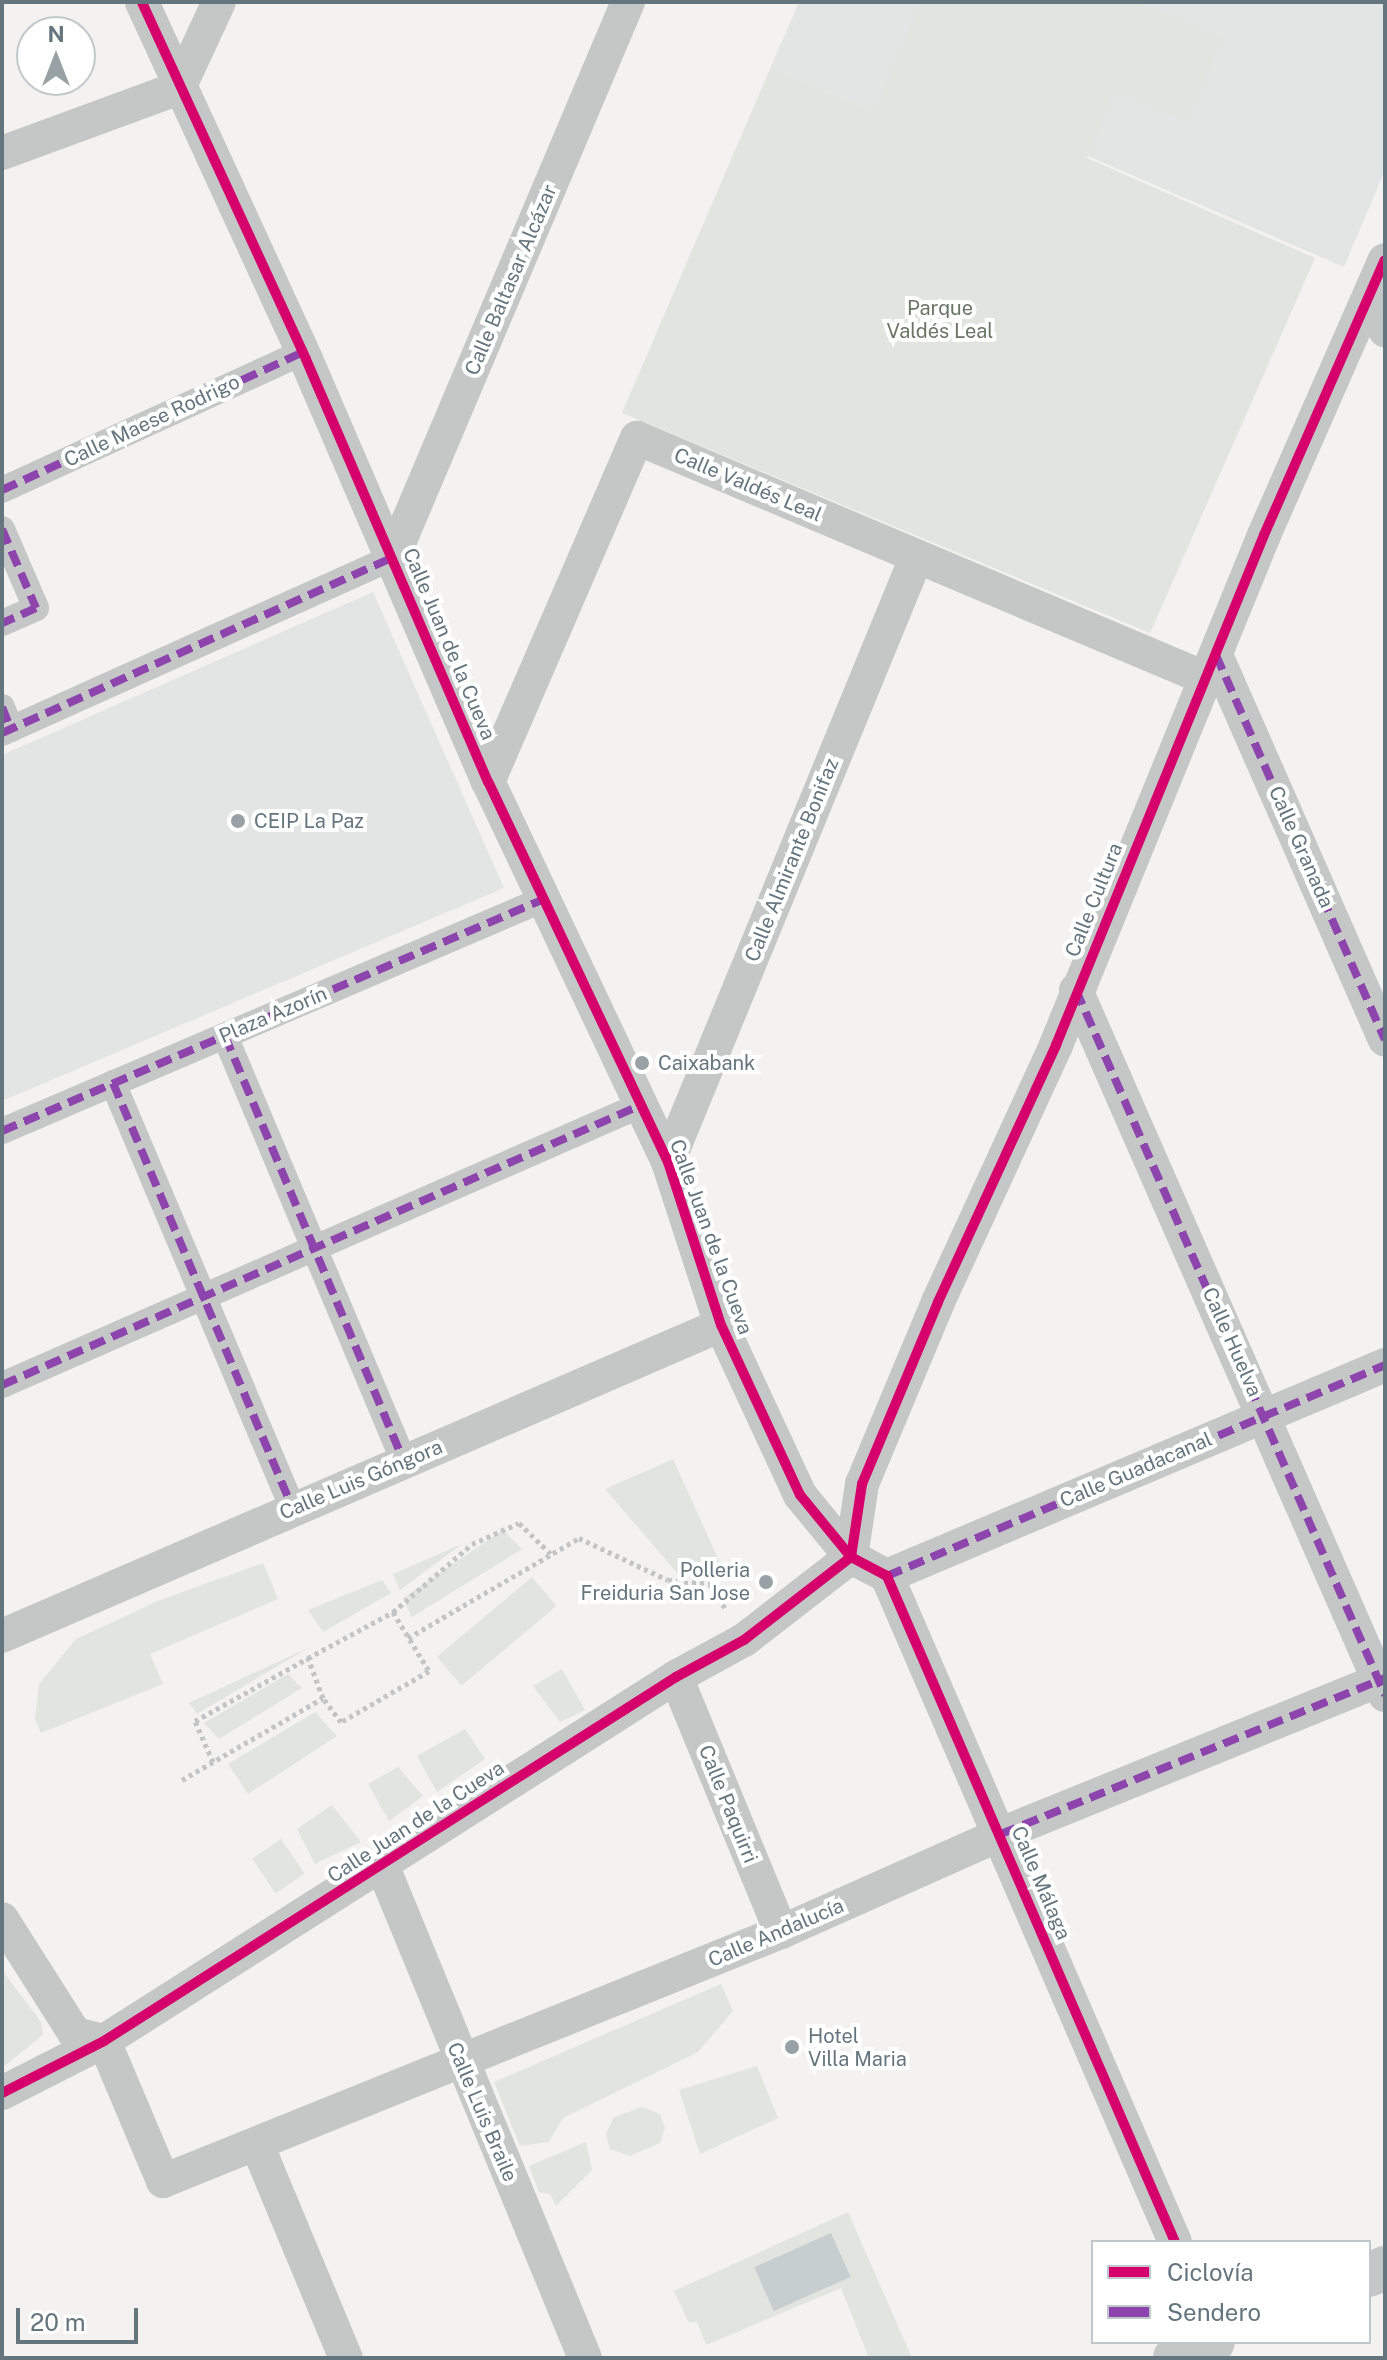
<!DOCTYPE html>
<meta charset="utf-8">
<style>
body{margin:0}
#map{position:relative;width:1387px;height:2360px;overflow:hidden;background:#f3f2f1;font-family:"Public Sans",sans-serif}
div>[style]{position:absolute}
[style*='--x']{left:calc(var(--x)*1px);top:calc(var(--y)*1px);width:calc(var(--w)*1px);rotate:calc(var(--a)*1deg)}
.built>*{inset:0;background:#e3e4e4}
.green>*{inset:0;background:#e1e4df;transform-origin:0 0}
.water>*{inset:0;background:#c6ced0;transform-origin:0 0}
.path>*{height:5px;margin-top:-2.5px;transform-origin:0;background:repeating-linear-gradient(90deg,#c3c4c5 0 4px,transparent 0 8px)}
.pedestrian>*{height:26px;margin:-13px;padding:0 13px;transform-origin:13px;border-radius:13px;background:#c5c7c7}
.minor>*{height:34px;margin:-17px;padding:0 17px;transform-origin:17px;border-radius:17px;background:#c5c7c7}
.tertiary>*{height:44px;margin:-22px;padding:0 22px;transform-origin:22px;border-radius:22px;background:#c5c7c7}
.quiet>*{height:8px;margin-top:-4px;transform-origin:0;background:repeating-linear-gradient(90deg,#8e44ad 0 16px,transparent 0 24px)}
.cycleway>*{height:10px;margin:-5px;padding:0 5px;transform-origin:5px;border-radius:5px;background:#d6006c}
.dots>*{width:22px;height:22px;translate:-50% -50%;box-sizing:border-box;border:4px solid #fff;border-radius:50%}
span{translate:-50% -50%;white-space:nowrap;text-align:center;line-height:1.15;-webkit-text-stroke:8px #fff;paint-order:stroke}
.street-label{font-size:20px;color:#65757e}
.park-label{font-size:20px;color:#697664}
.poi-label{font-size:20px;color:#65757e}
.left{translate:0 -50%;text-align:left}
.right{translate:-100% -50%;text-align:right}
.frame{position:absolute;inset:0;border:4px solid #65757e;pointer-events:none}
.legend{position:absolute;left:1091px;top:2240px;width:280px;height:104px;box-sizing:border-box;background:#fff;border:2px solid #c1c8cb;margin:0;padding:10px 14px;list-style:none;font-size:24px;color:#65757e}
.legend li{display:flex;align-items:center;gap:16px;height:40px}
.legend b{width:40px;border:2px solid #c1c8cb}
.north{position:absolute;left:16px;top:16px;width:80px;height:80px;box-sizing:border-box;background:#fff;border:2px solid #c1c8cb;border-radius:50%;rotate:0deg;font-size:22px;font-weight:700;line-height:32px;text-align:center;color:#65757e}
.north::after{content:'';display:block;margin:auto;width:28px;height:36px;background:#97a1a6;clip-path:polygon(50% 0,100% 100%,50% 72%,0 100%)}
.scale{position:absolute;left:16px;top:2308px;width:122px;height:36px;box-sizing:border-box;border:4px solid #65757e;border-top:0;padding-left:10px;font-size:24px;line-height:28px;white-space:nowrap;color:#65757e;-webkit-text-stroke:6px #fff;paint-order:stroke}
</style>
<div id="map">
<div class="built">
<i style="clip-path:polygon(799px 2px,1385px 2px,1385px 170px,1344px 267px,942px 93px,874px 112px,770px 69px)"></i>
<i style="clip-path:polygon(373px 592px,504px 888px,2px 1101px,2px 755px)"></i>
</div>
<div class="green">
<i style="clip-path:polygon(922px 2px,1133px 2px,1222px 39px,1188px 120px,1115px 90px,1087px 158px,1315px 258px,1150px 633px,622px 413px,770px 69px,874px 112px)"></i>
<i style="clip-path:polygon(673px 1459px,720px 1563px,679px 1575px,605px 1489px)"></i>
<i style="clip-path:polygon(503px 1530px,522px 1549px,412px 1617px,403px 1598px)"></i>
<i style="clip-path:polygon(462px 1544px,400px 1590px,393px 1574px)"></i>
<i style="clip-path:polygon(263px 1563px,278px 1599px,150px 1654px,163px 1684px,41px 1733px,35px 1719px,39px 1684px,76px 1639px,158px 1601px)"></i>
<i style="left:532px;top:1577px;width:38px;height:124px;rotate:50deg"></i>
<i style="clip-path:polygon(382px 1580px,391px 1593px,323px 1632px,308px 1610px)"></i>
<i style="clip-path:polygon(308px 1648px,197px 1714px,189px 1703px)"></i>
<i style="clip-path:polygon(562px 1669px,585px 1710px,560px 1722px,533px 1686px)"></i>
<i style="clip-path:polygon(288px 1674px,302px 1688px,219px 1739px,204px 1723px)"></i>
<i style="clip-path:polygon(315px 1712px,337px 1736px,248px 1794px,228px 1764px)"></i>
<i style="clip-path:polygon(465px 1729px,485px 1759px,437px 1792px,417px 1756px)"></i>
<i style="clip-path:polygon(398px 1767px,423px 1796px,389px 1821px,368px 1784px)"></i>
<i style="clip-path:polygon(332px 1805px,361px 1842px,315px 1864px,297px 1829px)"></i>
<i style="left:281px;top:1839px;width:42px;height:35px;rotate:56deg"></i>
<i style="clip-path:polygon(2px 1970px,41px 2022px,43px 2035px,2px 2068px)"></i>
<i style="clip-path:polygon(721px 1984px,733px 2011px,698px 2052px,563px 2118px,549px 2142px,520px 2146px,494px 2082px)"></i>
<i style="clip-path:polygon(757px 2066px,778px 2118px,700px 2154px,679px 2090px)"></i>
<i style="clip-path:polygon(642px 2107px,660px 2114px,665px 2128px,660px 2143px,630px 2156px,610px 2149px,606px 2134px,614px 2117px)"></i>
<i style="clip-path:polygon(586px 2142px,592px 2170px,556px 2206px,550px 2194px,539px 2192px,529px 2166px)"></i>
<i style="clip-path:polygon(848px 2212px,912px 2358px,869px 2358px,841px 2288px,706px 2345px,697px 2322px,689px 2323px,674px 2291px)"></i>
</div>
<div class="water">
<i style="left:831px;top:2233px;width:48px;height:84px;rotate:66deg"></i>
</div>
<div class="path">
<i style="--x:393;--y:1612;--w:104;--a:-40.7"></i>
<i style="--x:472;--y:1544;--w:51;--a:-24.1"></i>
<i style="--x:519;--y:1523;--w:45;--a:44.1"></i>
<i style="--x:408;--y:1638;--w:198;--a:-30.3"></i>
<i style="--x:579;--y:1538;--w:98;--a:25.3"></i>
<i style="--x:668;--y:1580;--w:42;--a:5.4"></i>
<i style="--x:710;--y:1584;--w:28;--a:58"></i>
<i style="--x:213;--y:1762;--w:45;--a:-113.7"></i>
<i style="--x:195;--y:1721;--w:129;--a:-29.1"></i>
<i style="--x:182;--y:1780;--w:163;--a:-30.2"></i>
<i style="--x:323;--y:1698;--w:43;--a:-110.6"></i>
<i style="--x:308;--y:1658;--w:97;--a:-28.4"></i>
<i style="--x:393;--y:1612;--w:69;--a:58.6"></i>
<i style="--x:429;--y:1671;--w:102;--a:149.9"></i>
<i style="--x:341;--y:1722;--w:30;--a:-127"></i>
</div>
<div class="pedestrian">
<i style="--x:2;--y:490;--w:331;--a:-24.6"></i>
<i style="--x:2;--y:529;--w:86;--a:66.7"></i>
<i style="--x:36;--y:608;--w:37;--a:156"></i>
<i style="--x:2;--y:707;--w:24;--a:68"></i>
<i style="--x:2;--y:733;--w:429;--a:-24.2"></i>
<i style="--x:225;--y:1036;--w:462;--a:67.2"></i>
<i style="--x:113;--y:1083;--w:463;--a:67.1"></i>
<i style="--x:2;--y:1131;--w:590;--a:-23.17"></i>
<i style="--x:2;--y:1385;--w:698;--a:-23.66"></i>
</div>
<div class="minor">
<i style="--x:2;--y:153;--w:189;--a:-20.2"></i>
<i style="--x:179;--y:88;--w:95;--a:-65.1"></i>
<i style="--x:1369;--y:296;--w:38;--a:65"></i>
<i style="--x:393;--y:557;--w:603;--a:-67.05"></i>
<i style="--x:1216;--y:655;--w:420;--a:66.3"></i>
<i style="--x:488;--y:782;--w:375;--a:-66.6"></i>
<i style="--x:637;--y:438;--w:617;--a:22.91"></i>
<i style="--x:1076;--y:990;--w:770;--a:66.33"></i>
<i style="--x:668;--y:1162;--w:653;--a:-67.68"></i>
<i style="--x:887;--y:1576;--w:541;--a:-22.96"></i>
<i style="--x:2;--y:1636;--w:783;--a:-23.39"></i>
<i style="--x:676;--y:1677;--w:276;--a:67.6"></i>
<i style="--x:382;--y:1865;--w:533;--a:67.62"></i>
<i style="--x:2;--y:1919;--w:136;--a:57.6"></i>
<i style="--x:75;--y:2034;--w:30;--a:14"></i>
<i style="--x:104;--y:2041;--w:152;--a:67.1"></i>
<i style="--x:163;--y:2181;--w:666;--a:-21.95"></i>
<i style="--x:781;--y:1932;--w:241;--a:-24"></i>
<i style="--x:1001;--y:1834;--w:414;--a:-22.1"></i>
<i style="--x:2;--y:2093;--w:114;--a:-27"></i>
<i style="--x:104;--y:2041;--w:678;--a:-32.47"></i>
<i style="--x:676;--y:1677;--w:77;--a:-28.6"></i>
<i style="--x:744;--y:1640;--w:135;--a:-37.8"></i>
<i style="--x:851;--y:1557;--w:80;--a:-129.4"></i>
<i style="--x:800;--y:1495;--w:187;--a:-114.9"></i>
<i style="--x:721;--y:1325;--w:171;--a:-108"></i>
<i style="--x:668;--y:1162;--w:420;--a:-115.3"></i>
<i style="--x:488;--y:782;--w:460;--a:-113.3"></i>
<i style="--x:306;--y:359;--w:393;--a:-114.7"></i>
<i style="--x:258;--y:2147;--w:229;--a:67.4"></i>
<i style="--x:1175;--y:2242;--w:726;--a:-113.39"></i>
<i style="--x:887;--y:1576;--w:41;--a:-152.2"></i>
<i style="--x:851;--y:1557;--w:74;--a:-81.4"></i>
<i style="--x:862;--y:1484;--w:197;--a:-67.3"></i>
<i style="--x:938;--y:1302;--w:283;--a:-65.3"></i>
<i style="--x:1056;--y:1045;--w:551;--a:-67.81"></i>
<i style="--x:1264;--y:535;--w:300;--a:-66.3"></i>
</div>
<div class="tertiary">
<i style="--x:1369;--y:2275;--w:17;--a:-24"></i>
<i style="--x:1175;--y:2358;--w:41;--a:-22.8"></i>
</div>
<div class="quiet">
<i style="--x:2;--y:490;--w:331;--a:-24.6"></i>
<i style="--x:2;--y:529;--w:86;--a:66.7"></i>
<i style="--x:36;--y:608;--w:37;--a:156"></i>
<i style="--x:1216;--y:655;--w:420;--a:66.3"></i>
<i style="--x:2;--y:707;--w:24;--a:68"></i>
<i style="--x:2;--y:733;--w:429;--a:-24.2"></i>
<i style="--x:1076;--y:990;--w:770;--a:66.33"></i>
<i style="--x:225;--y:1036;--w:462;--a:67.2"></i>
<i style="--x:113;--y:1083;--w:463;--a:67.1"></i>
<i style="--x:2;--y:1131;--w:590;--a:-23.17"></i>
<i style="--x:2;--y:1385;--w:698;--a:-23.66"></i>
<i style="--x:887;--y:1576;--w:541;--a:-22.96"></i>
<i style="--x:1001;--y:1834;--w:414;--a:-22.1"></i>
</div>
<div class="cycleway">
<i style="--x:2;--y:2093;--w:114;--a:-27"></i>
<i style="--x:104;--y:2041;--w:678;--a:-32.47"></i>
<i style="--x:676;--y:1677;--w:77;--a:-28.6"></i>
<i style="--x:744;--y:1640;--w:135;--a:-37.8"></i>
<i style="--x:851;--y:1557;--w:80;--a:-129.4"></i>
<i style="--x:800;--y:1495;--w:187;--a:-114.9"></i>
<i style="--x:721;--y:1325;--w:171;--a:-108"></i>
<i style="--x:668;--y:1162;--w:420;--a:-115.3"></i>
<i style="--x:488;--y:782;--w:460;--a:-113.3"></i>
<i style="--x:306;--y:359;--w:393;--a:-114.7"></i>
<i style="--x:1175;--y:2242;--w:726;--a:-113.39"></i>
<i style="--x:887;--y:1576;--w:41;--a:-152.2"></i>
<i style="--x:851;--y:1557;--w:74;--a:-81.4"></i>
<i style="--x:862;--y:1484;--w:197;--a:-67.3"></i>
<i style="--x:938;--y:1302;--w:283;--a:-65.3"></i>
<i style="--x:1056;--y:1045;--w:551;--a:-67.81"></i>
<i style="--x:1264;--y:535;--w:300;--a:-66.3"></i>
</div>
<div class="dots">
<i style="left:238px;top:821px;background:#97a1a6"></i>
<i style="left:642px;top:1063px;background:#97a1a6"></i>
<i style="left:766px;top:1582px;background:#97a1a6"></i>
<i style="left:792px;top:2047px;background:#97a1a6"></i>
</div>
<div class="street-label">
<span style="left:511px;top:280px;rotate:-67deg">Calle Baltasar Alcázar</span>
<span style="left:152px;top:421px;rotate:-25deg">Calle Maese Rodrigo</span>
<span style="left:748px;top:485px;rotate:23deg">Calle Valdés Leal</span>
<span style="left:449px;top:644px;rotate:67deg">Calle Juan de la Cueva</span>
<span style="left:1301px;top:847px;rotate:66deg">Calle Granada</span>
<span style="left:792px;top:860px;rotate:-68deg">Calle Almirante Bonifaz</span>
<span style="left:1094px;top:900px;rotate:-68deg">Calle Cultura</span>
<span style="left:273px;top:1015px;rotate:-23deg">Plaza Azorín</span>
<span style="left:711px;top:1237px;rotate:70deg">Calle Juan de la Cueva</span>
<span style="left:1232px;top:1342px;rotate:66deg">Calle Huelva</span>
<span style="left:1136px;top:1470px;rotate:-23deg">Calle Guadacanal</span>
<span style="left:361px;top:1480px;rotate:-23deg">Calle Luis Góngora</span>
<span style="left:728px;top:1804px;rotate:68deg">Calle Paquirri</span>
<span style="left:416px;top:1822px;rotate:-33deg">Calle Juan de la Cueva</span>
<span style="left:1041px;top:1883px;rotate:67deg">Calle Málaga</span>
<span style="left:776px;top:1933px;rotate:-23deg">Calle Andalucía</span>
<span style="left:482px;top:2112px;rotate:67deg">Calle Luis Braile</span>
</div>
<div class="park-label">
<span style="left:940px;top:320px">Parque<br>Valdés Leal</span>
</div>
<div class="poi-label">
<span class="left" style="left:254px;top:821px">CEIP La Paz</span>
<span class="left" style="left:658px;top:1063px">Caixabank</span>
<span class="right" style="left:750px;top:1582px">Polleria<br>Freiduria San Jose</span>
<span class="left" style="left:808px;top:2048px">Hotel<br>Villa Maria</span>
</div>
<div class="frame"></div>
<ul class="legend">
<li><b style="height:10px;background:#d6006c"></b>Ciclovía</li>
<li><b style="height:10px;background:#8e44ad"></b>Sendero</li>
</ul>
<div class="north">N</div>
<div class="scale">20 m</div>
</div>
